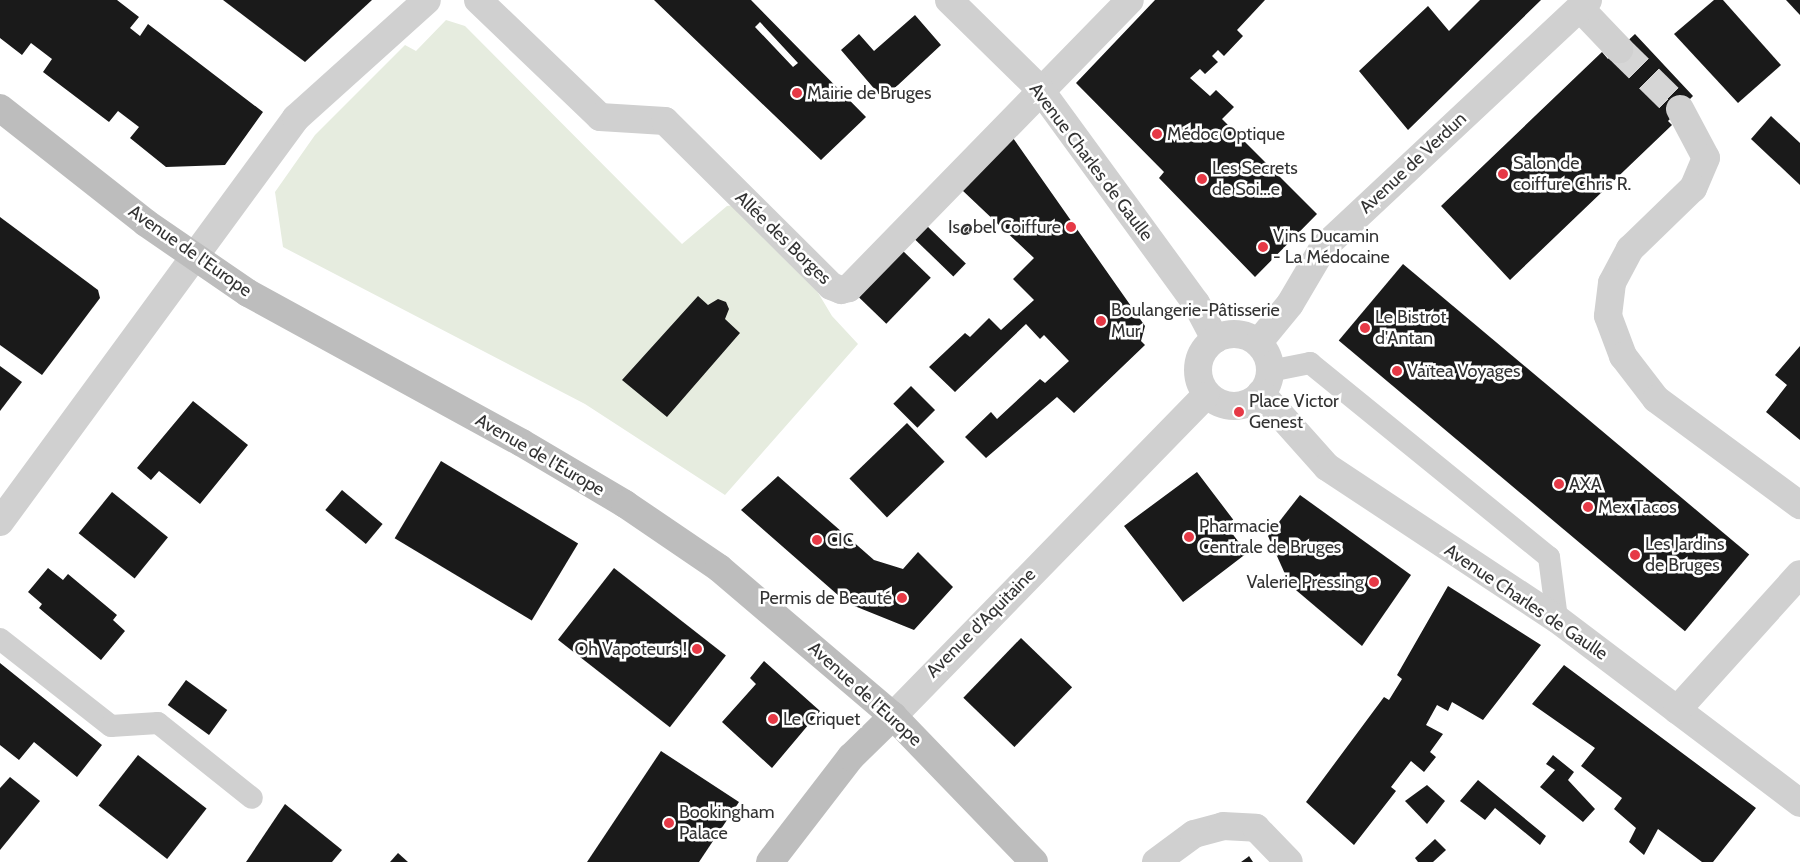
<!DOCTYPE html>
<html>
<head>
<meta charset="utf-8">
<style>
	body { margin:0 }
	#map { position:relative; width:1800px; height:862px; overflow:hidden; background:#fff; font-family:Cabin,sans-serif }
	div>[style] { position:absolute }
	[style*='--x'] { left:calc(var(--x)*1px); top:calc(var(--y)*1px); width:calc(var(--w)*1px); rotate:calc(var(--a)*1deg) }
	.green>* { inset:0; background:#e6ecdf }
	.building>* { inset:0; background:#1a1a1a; transform-origin:0 0 }
	.street-tunnel>* { height:28px; margin-top:-14px; transform-origin:0; background:repeating-linear-gradient(90deg,#d6d6d6 0 28px,transparent 0 42px) }
	.lane>* { height:22px; margin:-11px; padding:0 11px; transform-origin:11px; border-radius:11px; background:#d0d0d0 }
	.street>* { height:28px; margin:-14px; padding:0 14px; transform-origin:14px; border-radius:14px; background:#d0d0d0 }
	.street>.ring { margin:-14px; padding:0; box-sizing:content-box; background:none; border:28px solid #d0d0d0; border-radius:50% }
	.secondary>* { height:28px; margin:-14px; padding:0 14px; transform-origin:14px; border-radius:14px; background:#bdbdbd }
	.dots>* { width:14px; height:14px; translate:-50% -50%; box-sizing:border-box; border:2px solid #fff; border-radius:50% }
	span { translate:-50% -50%; white-space:nowrap; text-align:center; line-height:1.15; -webkit-text-stroke:5px #fff; paint-order:stroke }
	.poi-label { font-size:18px; color:#333 }
	.left { translate:0 -50%; text-align:left }
	.right { translate:-100% -50%; text-align:right }
	.street-label { font-size:18px; color:#333 }
</style>
</head>
<body>
<div id="map">
	<div class="green">
		<div style="clip-path:polygon(446px 20px,465px 26px,682px 244px,727px 206px,741px 204px,808px 276px,832px 316px,858px 344px,725px 495px,585px 404px,283px 247px,275px 192px,315px 135px,405px 45px,416px 51px)"></div>
	</div>
	<div class="building">
		<div style="clip-path:polygon(0 0,117px 0,139px 17px,130px 28px,140px 36px,148px 24px,263px 112px,225px 165px,166px 167px,130px 138px,139px 127px,118px 111px,109px 122px,43px 72px,52px 59px,31px 43px,22px 55px,0 38px)"></div>
		<div style="clip-path:polygon(223px 0,372px 0,305px 62px)"></div>
		<div style="clip-path:polygon(evenodd,654px 0,751px 0,866px 117px,821px 160px,654px 0,760px 22px,798px 63px,793px 67px,755px 27px,760px 22px)"></div>
		<div style="clip-path:polygon(1155px 0,1265px 0,1237px 30px,1243px 36px,1224px 56px,1218px 50px,1212px 56px,1218px 62px,1205px 74px,1200px 69px,1190px 78px,1210px 96px,1216px 90px,1234px 107px,1222px 119px,1317px 214px,1255px 277px,1159px 178px,1164px 172px,1076px 83px)"></div>
		<div style="clip-path:polygon(1480px 0,1541px 0,1408px 130px,1359px 71px,1428px 6px,1449px 31px)"></div>
		<div style="clip-path:polygon(1714px 0,1723px 0,1781px 65px,1738px 103px,1674px 34px)"></div>
		<div style="clip-path:polygon(1786px 0,1800px 0,1800px 15px)"></div>
		<div style="clip-path:polygon(915px 15px,941px 45px,883px 99px,841px 50px,859px 34px,874px 51px)"></div>
		<div style="clip-path:polygon(1635px 34px,1693px 96px,1668px 121px,1672px 125px,1510px 280px,1441px 206px,1602px 52px,1608px 59px)"></div>
		<div style="clip-path:polygon(1771px 116px,1800px 143px,1800px 185px,1751px 139px)"></div>
		<div style="clip-path:polygon(1013px 138px,1145px 326px,1141px 341px,1145px 345px,1074px 413px,1057px 397px,986px 458px,965px 437px,991px 412px,997px 419px,1040px 379px,1045px 383px,1069px 361px,1044px 335px,1040px 339px,1026px 324px,955px 392px,929px 367px,965px 333px,970px 337px,989px 318px,1001px 330px,1034px 300px,1013px 279px,1034px 258px,962px 190px)"></div>
		<div style="clip-path:polygon(0 217px,98px 290px,100px 298px,42px 375px,0 345px)"></div>
		<div style="left:927px;top:226px;width:54px;height:18px;rotate:44deg"></div>
		<div style="left:902px;top:250px;width:40px;height:64px;rotate:44deg"></div>
		<div style="left:1403px;top:264px;width:452px;height:100px;rotate:40deg"></div>
		<div style="clip-path:polygon(698px 296px,708px 305px,718px 299px,726px 302px,729px 309px,725px 319px,740px 333px,667px 417px,622px 380px)"></div>
		<div style="clip-path:polygon(1800px 346px,1800px 440px,1766px 412px,1787px 385px,1775px 375px)"></div>
		<div style="clip-path:polygon(0 366px,22px 382px,0 411px)"></div>
		<div style="left:911px;top:386px;width:34px;height:25px;rotate:45deg"></div>
		<div style="clip-path:polygon(193px 401px,248px 445px,200px 504px,159px 471px,151px 480px,137px 468px)"></div>
		<div style="left:907px;top:423px;width:54px;height:80px;rotate:46deg"></div>
		<div style="left:441px;top:461px;width:160px;height:90px;rotate:31deg"></div>
		<div style="clip-path:polygon(1197px 472px,1235px 522px,1228px 528px,1247px 553px,1183px 602px,1124px 526px)"></div>
		<div style="clip-path:polygon(778px 476px,874px 560px,903px 569px,918px 552px,953px 587px,914px 630px,847px 603px,741px 510px)"></div>
		<div style="left:342px;top:490px;width:53px;height:26px;rotate:40deg"></div>
		<div style="left:112px;top:492px;width:72px;height:53px;rotate:39deg"></div>
		<div style="clip-path:polygon(1300px 495px,1411px 575px,1362px 646px,1290px 585px,1268px 536px)"></div>
		<div style="clip-path:polygon(48px 568px,63px 580px,68px 574px,117px 615px,113px 620px,125px 631px,101px 660px,39px 608px,42px 604px,28px 592px)"></div>
		<div style="left:614px;top:568px;width:142px;height:91px;rotate:38deg"></div>
		<div style="clip-path:polygon(1448px 586px,1541px 645px,1483px 720px,1452px 702px,1448px 711px,1437px 705px,1426px 725px,1443px 734px,1430px 752px,1436px 757px,1424px 772px,1411px 761px,1391px 787px,1396px 791px,1354px 845px,1306px 802px,1384px 697px,1389px 700px,1402px 679px,1397px 675px)"></div>
		<div style="left:1021px;top:638px;width:71px;height:83px;rotate:44deg"></div>
		<div style="clip-path:polygon(764px 661px,820px 711px,772px 768px,722px 722px,756px 684px,750px 678px)"></div>
		<div style="clip-path:polygon(0 663px,102px 745px,77px 777px,34px 742px,19px 760px,0 745px)"></div>
		<div style="clip-path:polygon(1564px 665px,1756px 808px,1713px 862px,1702px 862px,1658px 829px,1644px 855px,1629px 842px,1636px 828px,1614px 809px,1622px 798px,1581px 766px,1595px 748px,1532px 704px)"></div>
		<div style="left:186px;top:680px;width:51px;height:31px;rotate:36deg"></div>
		<div style="clip-path:polygon(661px 751px,739px 802px,699px 862px,587px 862px)"></div>
		<div style="left:138px;top:755px;width:87px;height:64px;rotate:38deg"></div>
		<div style="clip-path:polygon(1553px 755px,1574px 772px,1568px 780px,1595px 809px,1583px 822px,1540px 787px,1555px 770px,1546px 764px)"></div>
		<div style="clip-path:polygon(10px 777px,40px 801px,0 850px,0 788px)"></div>
		<div style="clip-path:polygon(1478px 780px,1546px 836px,1540px 845px,1495px 808px,1485px 820px,1460px 801px)"></div>
		<div style="clip-path:polygon(1427px 785px,1445px 801px,1427px 824px,1405px 801px)"></div>
		<div style="clip-path:polygon(285px 804px,342px 850px,332px 862px,246px 862px)"></div>
		<div style="clip-path:polygon(1435px 839px,1446px 850px,1433px 862px,1418px 862px,1415px 858px)"></div>
		<div style="clip-path:polygon(398px 853px,408px 862px,390px 862px)"></div>
		<div style="clip-path:polygon(1249px 856px,1253px 862px,1241px 862px,1248px 857px)"></div>
	</div>
	<div class="street-tunnel">
		<div style="--x:1619;--y:49;--w:86;--a:44.5"></div>
	</div>
	<div class="lane">
		<div style="--x:1270;--y:371;--w:41;--a:-11.3"></div>
		<div style="--x:1310;--y:363;--w:308;--a:39.1"></div>
		<div style="--x:1549;--y:557;--w:63;--a:82.6"></div>
		<div style="--x:0;--y:639;--w:141;--a:38.1"></div>
		<div style="--x:111;--y:726;--w:47;--a:-3.7"></div>
		<div style="--x:158;--y:723;--w:120;--a:38.6"></div>
	</div>
	<div class="street">
		<div style="--x:478;--y:0;--w:169;--a:43.8"></div>
		<div style="--x:600;--y:117;--w:65;--a:3.5"></div>
		<div style="--x:665;--y:121;--w:234;--a:44.8"></div>
		<div style="--x:831;--y:286;--w:11;--a:22"></div>
		<div style="--x:841;--y:290;--w:8;--a:-14"></div>
		<div style="--x:849;--y:288;--w:402;--a:-45.7"></div>
		<div style="--x:949;--y:0;--w:126;--a:44.4"></div>
		<div style="--x:1039;--y:88;--w:266;--a:53.9"></div>
		<div style="--x:1196;--y:303;--w:41;--a:62.2"></div>
		<div style="--x:1580;--y:8;--w:57;--a:46.4"></div>
		<div style="--x:1680;--y:109;--w:55;--a:62"></div>
		<div style="--x:1706;--y:158;--w:33;--a:113"></div>
		<div style="--x:1693;--y:188;--w:88;--a:135.9"></div>
		<div style="--x:1630;--y:249;--w:38;--a:118"></div>
		<div style="--x:1612;--y:283;--w:33;--a:97"></div>
		<div style="--x:1608;--y:316;--w:43;--a:69.4"></div>
		<div style="--x:1623;--y:356;--w:54;--a:52.5"></div>
		<div style="--x:1656;--y:399;--w:179;--a:36.4"></div>
		<div class="ring" style="left:1198px;top:334px;width:44px;height:44px"></div>
		<div style="--x:1258;--y:343;--w:50;--a:-50.6"></div>
		<div style="--x:1290;--y:304;--w:65;--a:-59.5"></div>
		<div style="--x:1323;--y:248;--w:363;--a:-43.1"></div>
		<div style="--x:1261;--y:393;--w:99;--a:48.3"></div>
		<div style="--x:1327;--y:467;--w:276;--a:33.5"></div>
		<div style="--x:1557;--y:619;--w:305;--a:37.1"></div>
		<div style="--x:0;--y:522;--w:501;--a:-53.77"></div>
		<div style="--x:296;--y:118;--w:176;--a:-42"></div>
		<div style="--x:1677;--y:710;--w:183;--a:-47.9"></div>
		<div style="--x:893;--y:716;--w:447;--a:-45.7"></div>
		<div style="--x:1156;--y:862;--w:47;--a:-36.4"></div>
		<div style="--x:1194;--y:834;--w:30;--a:-15"></div>
		<div style="--x:1223;--y:826;--w:33;--a:3"></div>
		<div style="--x:1256;--y:828;--w:47;--a:45.9"></div>
	</div>
	<div class="secondary">
		<div style="--x:0;--y:108;--w:186;--a:38.2"></div>
		<div style="--x:146;--y:223;--w:124;--a:34.5"></div>
		<div style="--x:248;--y:293;--w:312;--a:28.7"></div>
		<div style="--x:522;--y:443;--w:120;--a:30.6"></div>
		<div style="--x:625;--y:504;--w:114;--a:34.2"></div>
		<div style="--x:719;--y:568;--w:228;--a:40.4"></div>
		<div style="--x:893;--y:716;--w:203;--a:46"></div>
		<div style="--x:770;--y:862;--w:133;--a:-52.4"></div>
		<div style="--x:851;--y:757;--w:59;--a:-44.3"></div>
	</div>
	<div class="dots">
		<div style="left:797px;top:93px;background:#e63946"></div>
		<div style="left:1157px;top:134px;background:#e63946"></div>
		<div style="left:1503px;top:174px;background:#e63946"></div>
		<div style="left:1202px;top:179px;background:#e63946"></div>
		<div style="left:1071px;top:227px;background:#e63946"></div>
		<div style="left:1263px;top:247px;background:#e63946"></div>
		<div style="left:1101px;top:321px;background:#e63946"></div>
		<div style="left:1365px;top:328px;background:#e63946"></div>
		<div style="left:1397px;top:371px;background:#e63946"></div>
		<div style="left:1239px;top:412px;background:#e63946"></div>
		<div style="left:1559px;top:484px;background:#e63946"></div>
		<div style="left:1588px;top:507px;background:#e63946"></div>
		<div style="left:1189px;top:537px;background:#e63946"></div>
		<div style="left:817px;top:540px;background:#e63946"></div>
		<div style="left:1635px;top:555px;background:#e63946"></div>
		<div style="left:1374px;top:582px;background:#e63946"></div>
		<div style="left:902px;top:598px;background:#e63946"></div>
		<div style="left:697px;top:649px;background:#e63946"></div>
		<div style="left:773px;top:719px;background:#e63946"></div>
		<div style="left:669px;top:823px;background:#e63946"></div>
	</div>
	<div class="poi-label">
		<span class="left" style="left:807px;top:93px">Mairie de Bruges</span>
		<span class="left" style="left:1167px;top:134px">Médoc Optique</span>
		<span class="left" style="left:1513px;top:174px">Salon de<br>coiffure Chris R.</span>
		<span class="left" style="left:1212px;top:179px">Les Secrets<br>de Soi...e</span>
		<span class="right" style="left:1061px;top:227px">Is@bel Coiffure</span>
		<span class="left" style="left:1273px;top:247px">Vins Ducamin<br>- La Médocaine</span>
		<span class="left" style="left:1111px;top:321px">Boulangerie-Pâtisserie<br>Mur</span>
		<span class="left" style="left:1375px;top:328px">Le Bistrot<br>d'Antan</span>
		<span class="left" style="left:1407px;top:371px">Vaïtea Voyages</span>
		<span class="left" style="left:1249px;top:412px">Place Victor<br>Genest</span>
		<span class="left" style="left:1569px;top:484px">AXA</span>
		<span class="left" style="left:1598px;top:507px">Mex Tacos</span>
		<span class="left" style="left:1199px;top:537px">Pharmacie<br>Centrale de Bruges</span>
		<span class="left" style="left:827px;top:540px">CIC</span>
		<span class="left" style="left:1645px;top:555px">Les Jardins<br>de Bruges</span>
		<span class="right" style="left:1364px;top:582px">Valerie Pressing</span>
		<span class="right" style="left:892px;top:598px">Permis de Beauté</span>
		<span class="right" style="left:687px;top:649px">Oh Vapoteurs !</span>
		<span class="left" style="left:783px;top:719px">Le Criquet</span>
		<span class="left" style="left:679px;top:823px">Bookingham<br>Palace</span>
	</div>
	<div class="street-label">
		<span style="left:1091px;top:162px;rotate:53deg">Avenue Charles de Gaulle</span>
		<span style="left:1413px;top:163px;rotate:-43deg">Avenue de Verdun</span>
		<span style="left:783px;top:238px;rotate:44deg">Allée des Borges</span>
		<span style="left:190px;top:251px;rotate:35deg">Avenue de l'Europe</span>
		<span style="left:540px;top:455px;rotate:30deg">Avenue de l'Europe</span>
		<span style="left:1526px;top:602px;rotate:34deg">Avenue Charles de Gaulle</span>
		<span style="left:981px;top:623px;rotate:-45deg">Avenue d'Aquitaine</span>
		<span style="left:865px;top:694px;rotate:42deg">Avenue de l'Europe</span>
	</div>
</div>
</body>
</html>
